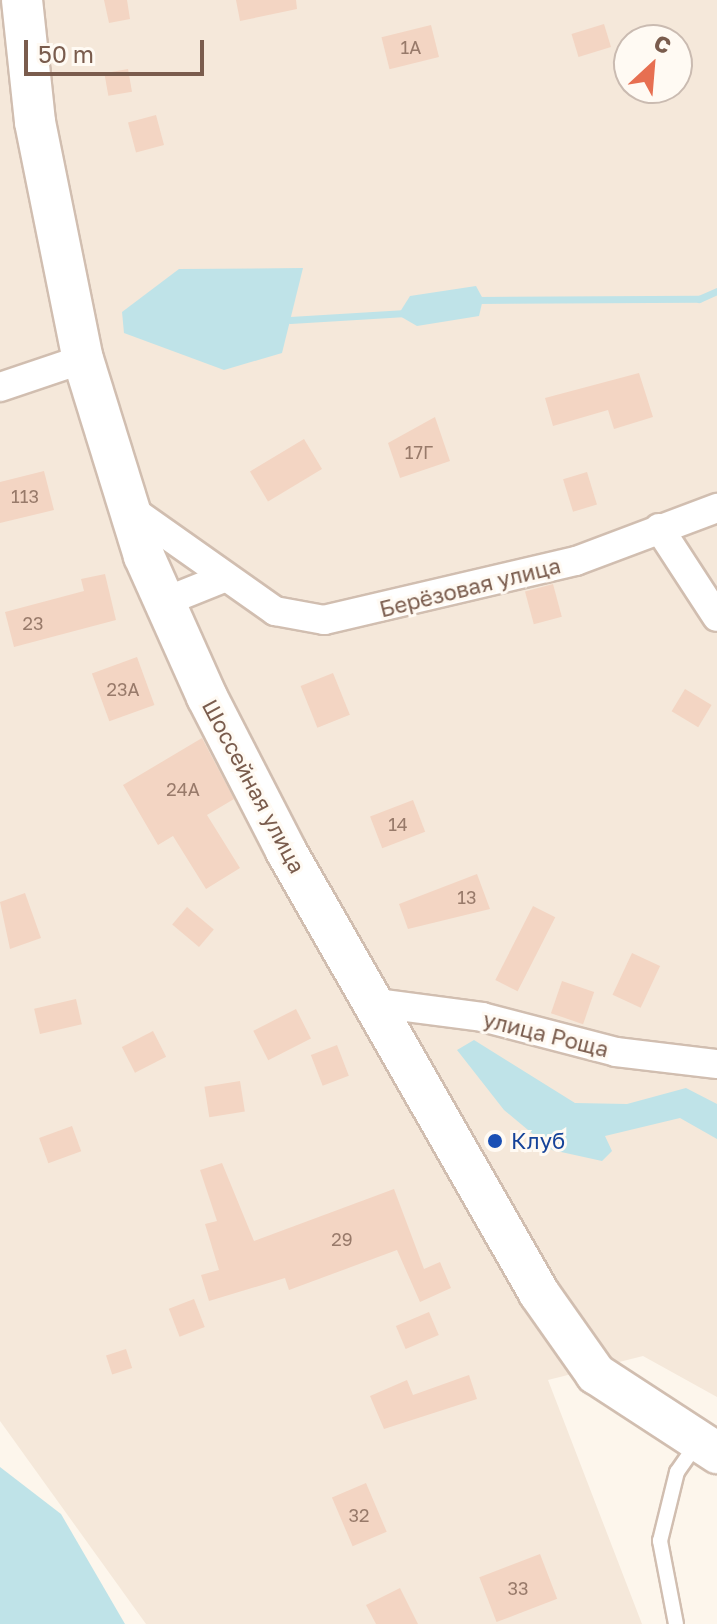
<!DOCTYPE html>
<html>
<head>
<meta charset="utf-8">
<style>
	body { margin:0 }
	#map { position:relative; width:717px; height:1624px; overflow:hidden; background:#fdf6ec; font-family:"Golos Text",sans-serif }
	div>[style] { position:absolute }
	[style*='--x'] { left:calc(var(--x)*1px); top:calc(var(--y)*1px); width:calc(var(--w)*1px); rotate:calc(var(--a)*1deg) }
	.residential>* { inset:0; background:#f5e8da }
	.water>* { inset:0; background:#bfe3e8 }
	.stream>* { height:7px; margin:-3.5px; padding:0 3.5px; transform-origin:3.5px; border-radius:3.5px; background:#bfe3e8 }
	.building>* { inset:0; background:#f3d5c3; transform-origin:0 0 }
	.roads { filter:drop-shadow(2px 0 #d1beb0) drop-shadow(-2px 0 #d1beb0) drop-shadow(0 2px #d1beb0) drop-shadow(0 -2px #d1beb0) }
	.lane>* { height:14px; margin:-7px; padding:0 7px; transform-origin:7px; border-radius:7px; background:#fff }
	.street>* { height:28px; margin:-14px; padding:0 14px; transform-origin:14px; border-radius:14px; background:#fff }
	.secondary>* { height:40px; margin:-20px; padding:0 20px; transform-origin:20px; border-radius:20px; background:#fff }
	.dots>* { width:22px; height:22px; translate:-50% -50%; box-sizing:border-box; border:4px solid #fffaf3; border-radius:50% }
	span { translate:-50% -50%; white-space:nowrap; text-align:center; line-height:1.15; -webkit-text-stroke:6px #fffaf3; paint-order:stroke }
	.number-label { font-size:18px; color:#987a6a }
	.number-label span { -webkit-text-stroke-width:0 }
	.street-label { font-size:22px; color:#7a5c4d }
	.transit-label { font-size:22px; color:#164399 }
	.left { translate:0 -50%; text-align:left }
	.north { position:absolute; left:613px; top:24px; width:80px; height:80px; box-sizing:border-box; background:#fffaf3; border:2px solid #cabbb1; border-radius:50%; rotate:26deg; font-size:22px; font-weight:700; line-height:32px; text-align:center; color:#7a5c4d }
	.north::after { content:''; display:block; margin:auto; width:28px; height:36px; background:#e76f51; clip-path:polygon(50% 0,100% 100%,50% 72%,0 100%) }
	.scale { position:absolute; left:24px; top:40px; width:180px; height:36px; box-sizing:border-box; border:4px solid #7a5c4d; border-top:0; padding-left:10px; font-size:24px; line-height:28px; white-space:nowrap; color:#7a5c4d; -webkit-text-stroke:6px #fffaf3; paint-order:stroke }
</style>
</head>
<body>
<div id="map">
	<div class="residential">
		<div style="clip-path:polygon(evenodd,0 0,717px 0,717px 1397px,643px 1356px,548px 1380px,642px 1624px,146px 1624px,0 1421px,0 0,629px 40px,677px 40px,677px 88px,629px 88px,629px 40px)"></div>
	</div>
	<div class="water">
		<div style="clip-path:polygon(303px 268px,282px 353px,224px 370px,124px 333px,122px 312px,179px 269px)"></div>
		<div style="clip-path:polygon(476px 286px,483px 299px,479px 316px,417px 326px,398px 315px,410px 296px)"></div>
		<div style="clip-path:polygon(474px 1040px,575px 1103px,627px 1104px,686px 1088px,717px 1104px,717px 1139px,680px 1118px,605px 1136px,612px 1151px,602px 1161px,552px 1150px,504px 1110px,457px 1050px)"></div>
		<div style="clip-path:polygon(0 1467px,61px 1514px,125px 1624px,0 1624px)"></div>
	</div>
	<div class="stream">
		<div style="--x:477;--y:300;--w:222;--a:-0.3"></div>
		<div style="--x:699;--y:299;--w:20;--a:-24"></div>
		<div style="--x:290;--y:320;--w:116;--a:-3.5"></div>
	</div>
	<div class="building">
		<div style="clip-path:polygon(104px 0,127px 0,130px 19px,109px 23px)"></div>
		<div style="clip-path:polygon(236px 0,296px 0,297px 9px,240px 21px)"></div>
		<div style="left:604px;top:24px;width:24px;height:34px;rotate:73deg"></div>
		<div style="left:431px;top:25px;width:33px;height:51px;rotate:76deg"></div>
		<div style="left:128px;top:69px;width:23px;height:24px;rotate:80deg"></div>
		<div style="left:156px;top:115px;width:31px;height:29px;rotate:75deg"></div>
		<div style="clip-path:polygon(639px 373px,653px 417px,614px 429px,608px 410px,553px 426px,545px 398px)"></div>
		<div style="clip-path:polygon(435px 417px,450px 461px,400px 478px,388px 443px)"></div>
		<div style="left:304px;top:439px;width:35px;height:63px;rotate:59deg"></div>
		<div style="clip-path:polygon(44px 471px,54px 510px,0 523px,0 482px)"></div>
		<div style="left:587px;top:472px;width:34px;height:25px;rotate:73deg"></div>
		<div style="clip-path:polygon(105px 574px,116px 620px,14px 647px,5px 612px,84px 591px,81px 579px)"></div>
		<div style="left:553px;top:584px;width:34px;height:29px;rotate:75deg"></div>
		<div style="left:137px;top:657px;width:51px;height:48px;rotate:70deg"></div>
		<div style="left:333px;top:673px;width:45px;height:35px;rotate:68deg"></div>
		<div style="left:685px;top:689px;width:31px;height:26px;rotate:31deg"></div>
		<div style="clip-path:polygon(202px 738px,234px 799px,207px 815px,240px 868px,206px 889px,173px 836px,158px 845px,123px 785px)"></div>
		<div style="left:413px;top:800px;width:34px;height:46px;rotate:69deg"></div>
		<div style="clip-path:polygon(477px 874px,490px 909px,408px 929px,399px 904px)"></div>
		<div style="clip-path:polygon(25px 893px,41px 938px,10px 949px,0 902px)"></div>
		<div style="left:533px;top:906px;width:25px;height:83px;rotate:27deg"></div>
		<div style="left:187px;top:907px;width:35px;height:23px;rotate:40deg"></div>
		<div style="left:632px;top:953px;width:31px;height:46px;rotate:25deg"></div>
		<div style="left:562px;top:981px;width:34px;height:34px;rotate:19deg"></div>
		<div style="left:76px;top:999px;width:26px;height:43px;rotate:77deg"></div>
		<div style="left:296px;top:1009px;width:33px;height:48px;rotate:63deg"></div>
		<div style="left:153px;top:1031px;width:29px;height:35px;rotate:63deg"></div>
		<div style="left:337px;top:1045px;width:33px;height:28px;rotate:69deg"></div>
		<div style="left:240px;top:1081px;width:31px;height:36px;rotate:81deg"></div>
		<div style="left:72px;top:1126px;width:27px;height:35px;rotate:70deg"></div>
		<div style="clip-path:polygon(222px 1163px,254px 1241px,394px 1189px,424px 1269px,440px 1262px,451px 1288px,420px 1302px,397px 1250px,289px 1290px,285px 1278px,209px 1301px,201px 1275px,219px 1270px,205px 1224px,217px 1221px,200px 1170px)"></div>
		<div style="left:194px;top:1299px;width:30px;height:27px;rotate:69deg"></div>
		<div style="left:429px;top:1312px;width:25px;height:36px;rotate:67deg"></div>
		<div style="left:126px;top:1349px;width:20px;height:21px;rotate:72deg"></div>
		<div style="clip-path:polygon(469px 1375px,477px 1399px,384px 1429px,370px 1396px,407px 1380px,413px 1395px)"></div>
		<div style="left:366px;top:1483px;width:53px;height:37px;rotate:67deg"></div>
		<div style="left:540px;top:1554px;width:48px;height:65px;rotate:69deg"></div>
		<div style="clip-path:polygon(400px 1588px,418px 1624px,376px 1624px,366px 1605px)"></div>
	</div>
	<div class="roads">
		<div class="lane">
			<div style="--x:676;--y:1624;--w:85;--a:-100.9"></div>
			<div style="--x:660;--y:1541;--w:71;--a:-76.2"></div>
			<div style="--x:677;--y:1472;--w:35;--a:-55"></div>
		</div>
		<div class="street">
			<div style="--x:0;--y:387;--w:88;--a:-18.6"></div>
			<div style="--x:129;--y:508;--w:179;--a:35.2"></div>
			<div style="--x:275;--y:611;--w:50;--a:10.4"></div>
			<div style="--x:324;--y:620;--w:259;--a:-13.2"></div>
			<div style="--x:576;--y:561;--w:151;--a:-20.6"></div>
			<div style="--x:659;--y:528;--w:106;--a:56.9"></div>
			<div style="--x:164;--y:602;--w:65;--a:-21.8"></div>
			<div style="--x:376;--y:1003;--w:107;--a:7.5"></div>
			<div style="--x:482;--y:1017;--w:138;--a:14.6"></div>
			<div style="--x:616;--y:1052;--w:102;--a:6.8"></div>
		</div>
		<div class="secondary">
			<div style="--x:22;--y:0;--w:123;--a:83.9"></div>
			<div style="--x:35;--y:122;--w:242;--a:78.6"></div>
			<div style="--x:83;--y:359;--w:206;--a:72.8"></div>
			<div style="--x:144;--y:556;--w:154;--a:65.9"></div>
			<div style="--x:207;--y:697;--w:173;--a:62.8"></div>
			<div style="--x:286;--y:851;--w:509;--a:60.21"></div>
			<div style="--x:539;--y:1293;--w:99;--a:54.9"></div>
			<div style="--x:596;--y:1374;--w:145;--a:33.1"></div>
		</div>
	</div>
	<div class="dots">
		<div style="left:495px;top:1141px;background:#1a4fb4"></div>
	</div>
	<div class="number-label">
		<span style="left:411px;top:47px">1А</span>
		<span style="left:419px;top:452px">17Г</span>
		<span style="left:25px;top:496px">113</span>
		<span style="left:33px;top:623px">23</span>
		<span style="left:123px;top:689px">23А</span>
		<span style="left:183px;top:789px">24А</span>
		<span style="left:398px;top:824px">14</span>
		<span style="left:467px;top:897px">13</span>
		<span style="left:342px;top:1239px">29</span>
		<span style="left:359px;top:1515px">32</span>
		<span style="left:518px;top:1588px">33</span>
	</div>
	<div class="street-label">
		<span style="left:470px;top:587px;rotate:-14deg">Берёзовая улица</span>
		<span style="left:254px;top:786px;rotate:62deg">Шоссейная улица</span>
		<span style="left:546px;top:1034px;rotate:14deg">улица Роща</span>
	</div>
	<div class="transit-label">
		<span class="left" style="left:511px;top:1141px">Клуб</span>
	</div>
	<div class="north">С</div>
	<div class="scale">50 m</div>
</div>
</body>
</html>
